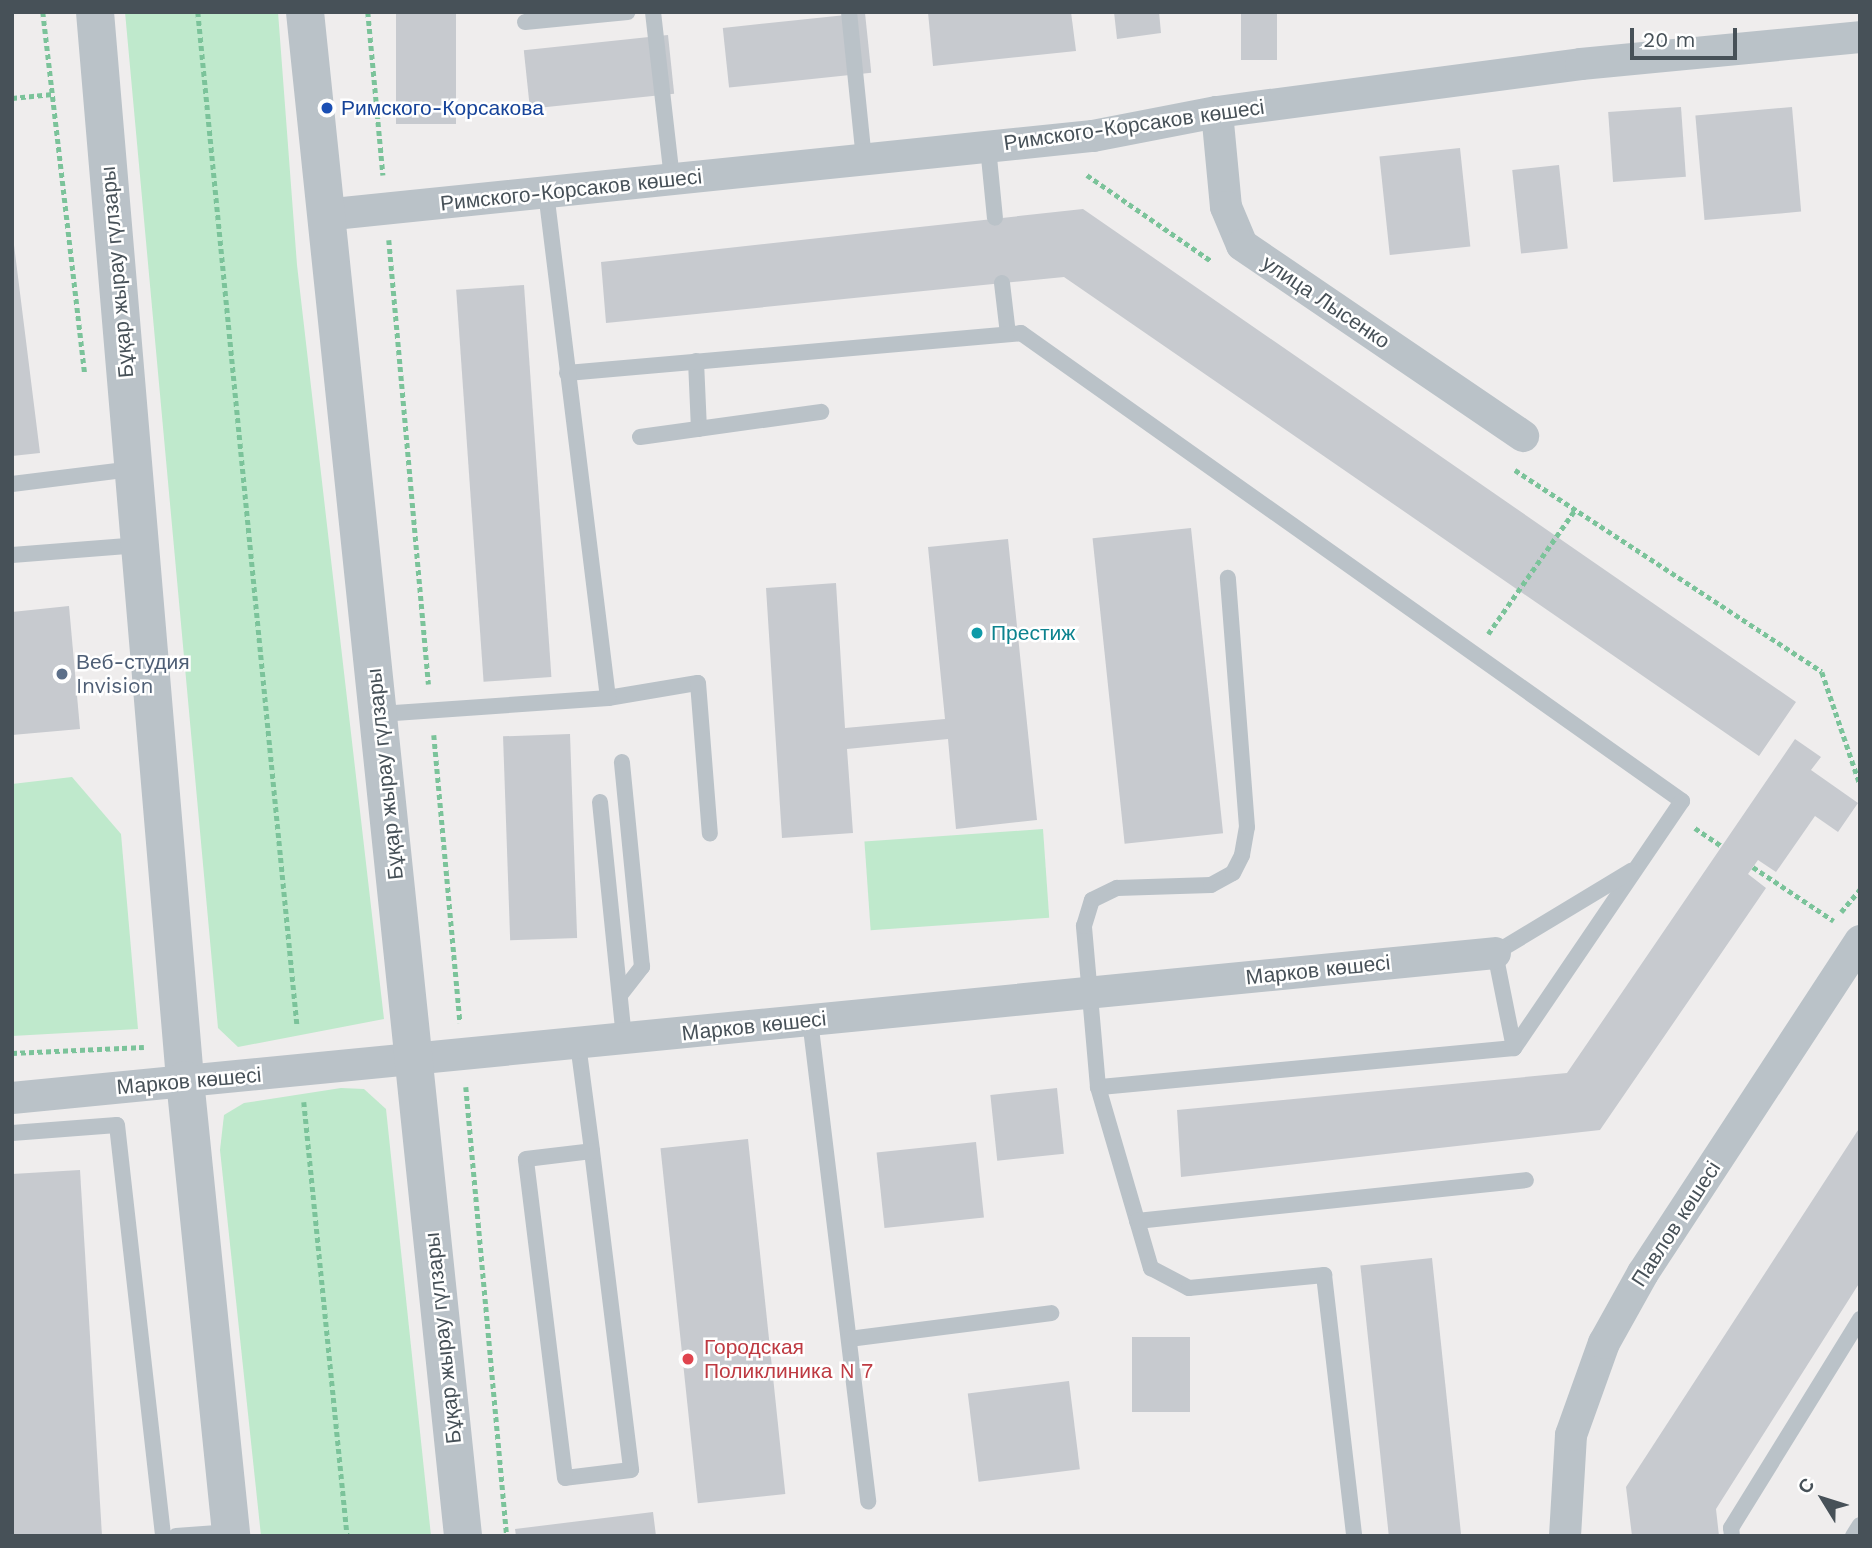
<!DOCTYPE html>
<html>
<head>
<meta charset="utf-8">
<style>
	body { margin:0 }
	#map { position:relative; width:1872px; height:1548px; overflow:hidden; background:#efeded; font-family:"Work Sans",sans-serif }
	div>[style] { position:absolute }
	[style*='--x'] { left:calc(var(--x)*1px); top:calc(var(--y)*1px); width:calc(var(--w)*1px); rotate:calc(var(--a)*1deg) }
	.green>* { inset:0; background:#bfe9cc; transform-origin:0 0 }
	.building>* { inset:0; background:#c7cacf; transform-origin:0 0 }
	.path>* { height:4.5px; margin-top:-2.25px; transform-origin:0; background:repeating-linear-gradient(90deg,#7bc39a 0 5px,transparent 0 8.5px) }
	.service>* { height:16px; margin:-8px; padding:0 8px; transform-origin:8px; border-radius:8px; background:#bac2c8 }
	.minor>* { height:32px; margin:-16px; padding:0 16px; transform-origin:16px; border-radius:16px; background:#bac2c8 }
	.tertiary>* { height:38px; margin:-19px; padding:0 19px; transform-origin:19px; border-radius:19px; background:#bac2c8 }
	.dots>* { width:19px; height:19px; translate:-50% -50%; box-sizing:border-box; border:4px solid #fff; border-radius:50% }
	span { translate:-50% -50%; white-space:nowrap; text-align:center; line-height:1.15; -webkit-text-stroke:5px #fff; paint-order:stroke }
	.transit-label { font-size:21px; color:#164399 }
	.left { translate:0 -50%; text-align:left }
	.street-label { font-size:21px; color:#475158 }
	.culture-label { font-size:21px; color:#0d838f }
	.service-label { font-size:21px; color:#4e5e75 }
	.health-label { font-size:21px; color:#be3a42 }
	.frame { position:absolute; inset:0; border:14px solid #475158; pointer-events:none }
	.north { position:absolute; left:1788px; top:1464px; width:70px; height:70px; -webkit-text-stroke:5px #fff; paint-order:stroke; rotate:308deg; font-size:19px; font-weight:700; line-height:28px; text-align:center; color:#475158 }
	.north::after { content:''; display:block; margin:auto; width:24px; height:32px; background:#475158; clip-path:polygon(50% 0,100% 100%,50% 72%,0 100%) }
	.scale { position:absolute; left:1630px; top:28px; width:107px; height:32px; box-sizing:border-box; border:4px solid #475158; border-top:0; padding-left:9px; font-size:21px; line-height:24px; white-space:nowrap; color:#475158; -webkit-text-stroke:5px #fff; paint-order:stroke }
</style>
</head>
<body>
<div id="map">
	<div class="green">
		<div style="clip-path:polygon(125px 12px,278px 12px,297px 265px,384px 1019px,238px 1047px,218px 1028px)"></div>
		<div style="clip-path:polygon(72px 777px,121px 834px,138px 1029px,12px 1036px,12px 784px)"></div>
		<div style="left:1043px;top:829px;width:89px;height:179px;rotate:86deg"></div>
		<div style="clip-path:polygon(341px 1088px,364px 1089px,386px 1109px,431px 1536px,261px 1536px,220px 1150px,224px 1115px,244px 1103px)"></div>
	</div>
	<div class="building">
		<div style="left:396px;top:12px;width:60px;height:112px"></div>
		<div style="clip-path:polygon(928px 12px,1071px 12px,1076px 51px,933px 66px)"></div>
		<div style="clip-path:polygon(1114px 12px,1159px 12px,1161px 33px,1117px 39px)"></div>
		<div style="left:1241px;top:12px;width:36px;height:48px"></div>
		<div style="left:865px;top:13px;width:60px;height:143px;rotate:84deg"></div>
		<div style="left:668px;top:35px;width:59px;height:145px;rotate:84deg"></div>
		<div style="left:1681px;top:107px;width:70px;height:73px;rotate:86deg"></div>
		<div style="left:1792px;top:107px;width:105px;height:97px;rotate:85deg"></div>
		<div style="left:1460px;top:148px;width:99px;height:81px;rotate:84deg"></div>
		<div style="left:1559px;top:165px;width:84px;height:47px;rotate:84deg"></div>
		<div style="clip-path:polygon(1083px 209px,1796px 702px,1759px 756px,1064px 277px,606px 323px,601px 262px)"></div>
		<div style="clip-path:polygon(12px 229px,40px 453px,12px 456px)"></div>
		<div style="left:524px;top:285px;width:393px;height:68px;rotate:86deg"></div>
		<div style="left:1191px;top:528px;width:307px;height:99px;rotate:84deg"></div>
		<div style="clip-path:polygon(1008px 539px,1037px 820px,956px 829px,948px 739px,847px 749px,853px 833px,782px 838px,766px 588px,836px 583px,845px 728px,945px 719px,928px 547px)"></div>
		<div style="clip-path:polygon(69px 606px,80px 729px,12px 735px,12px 612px)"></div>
		<div style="left:570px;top:734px;width:204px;height:67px;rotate:88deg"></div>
		<div style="clip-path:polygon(1795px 739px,1821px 757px,1811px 770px,1858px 803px,1838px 832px,1815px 816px,1776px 872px,1758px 860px,1748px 874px,1766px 888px,1600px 1130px,1181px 1177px,1177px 1110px,1567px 1073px)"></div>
		<div style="left:1057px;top:1088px;width:66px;height:67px;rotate:84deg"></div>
		<div style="clip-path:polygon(1860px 1127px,1860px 1282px,1716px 1509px,1719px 1536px,1632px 1536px,1626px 1487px)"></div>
		<div style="left:748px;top:1139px;width:357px;height:88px;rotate:84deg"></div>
		<div style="left:976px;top:1142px;width:76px;height:100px;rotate:84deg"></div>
		<div style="clip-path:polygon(80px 1170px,102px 1536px,12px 1536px,12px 1174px)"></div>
		<div style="left:1432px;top:1258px;width:280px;height:72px;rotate:84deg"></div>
		<div style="left:1190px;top:1337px;width:75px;height:58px;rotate:90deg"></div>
		<div style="left:1069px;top:1381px;width:89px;height:102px;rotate:83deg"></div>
		<div style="clip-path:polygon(653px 1512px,656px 1536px,516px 1536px,515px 1529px)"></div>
	</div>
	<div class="path">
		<div style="--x:43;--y:12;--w:363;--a:83.4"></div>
		<div style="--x:198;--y:12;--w:1017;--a:84.41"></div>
		<div style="--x:368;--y:12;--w:164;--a:84.7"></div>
		<div style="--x:12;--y:98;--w:41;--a:-5.6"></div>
		<div style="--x:1087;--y:175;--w:151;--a:34.7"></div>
		<div style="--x:389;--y:240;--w:446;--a:84.9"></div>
		<div style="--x:1515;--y:470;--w:367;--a:33.3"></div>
		<div style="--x:1822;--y:672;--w:118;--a:71.3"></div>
		<div style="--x:1488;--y:634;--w:150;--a:-55"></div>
		<div style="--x:434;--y:735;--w:289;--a:84.8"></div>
		<div style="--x:1695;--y:828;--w:32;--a:34"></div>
		<div style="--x:1753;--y:867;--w:97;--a:33.7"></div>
		<div style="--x:1841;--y:912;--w:30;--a:-50"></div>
		<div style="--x:12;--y:1053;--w:132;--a:-2.6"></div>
		<div style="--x:466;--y:1087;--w:451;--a:84.8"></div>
		<div style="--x:304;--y:1102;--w:436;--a:84.3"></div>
	</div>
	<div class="service">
		<div style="--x:653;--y:12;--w:168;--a:83.5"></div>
		<div style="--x:849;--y:12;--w:149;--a:84.2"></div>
		<div style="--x:525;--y:22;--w:103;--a:-5.5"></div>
		<div style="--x:988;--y:147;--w:71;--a:84.4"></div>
		<div style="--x:1002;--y:283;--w:51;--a:83.3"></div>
		<div style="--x:696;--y:361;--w:68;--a:87.5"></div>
		<div style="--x:567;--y:373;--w:456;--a:-5"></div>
		<div style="--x:1021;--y:333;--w:810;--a:35.3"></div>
		<div style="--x:1682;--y:801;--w:299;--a:124.2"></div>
		<div style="--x:1514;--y:1048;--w:418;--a:174.6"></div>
		<div style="--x:1098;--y:1087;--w:162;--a:-95"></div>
		<div style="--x:1084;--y:926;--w:27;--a:-73"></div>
		<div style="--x:1092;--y:900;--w:28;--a:-26"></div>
		<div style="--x:1117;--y:888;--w:94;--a:-1.8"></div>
		<div style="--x:1211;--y:885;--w:25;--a:-29"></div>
		<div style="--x:1233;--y:873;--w:20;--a:-63"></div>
		<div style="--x:1242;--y:855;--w:28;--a:-80"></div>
		<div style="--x:1247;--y:827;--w:250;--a:-94.4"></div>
		<div style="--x:640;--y:437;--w:183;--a:-7.9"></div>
		<div style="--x:12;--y:484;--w:122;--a:-7.1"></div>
		<div style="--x:12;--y:555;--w:128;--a:-4.5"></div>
		<div style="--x:608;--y:698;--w:91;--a:-9.5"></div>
		<div style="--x:698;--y:683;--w:151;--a:85.5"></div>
		<div style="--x:380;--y:714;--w:229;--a:-4"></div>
		<div style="--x:608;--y:698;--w:510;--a:-96.99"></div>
		<div style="--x:600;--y:802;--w:238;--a:84.2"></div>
		<div style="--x:620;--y:995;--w:36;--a:-52"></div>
		<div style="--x:642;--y:967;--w:206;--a:-95.6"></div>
		<div style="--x:810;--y:1020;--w:485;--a:83.1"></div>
		<div style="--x:578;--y:1044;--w:108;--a:82.5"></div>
		<div style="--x:592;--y:1151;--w:321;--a:83"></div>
		<div style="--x:631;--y:1470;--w:66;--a:173.1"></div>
		<div style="--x:565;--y:1478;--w:321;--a:-97"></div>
		<div style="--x:526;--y:1159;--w:66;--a:-6.9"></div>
		<div style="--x:1514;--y:1048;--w:97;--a:-101.3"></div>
		<div style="--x:1495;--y:953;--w:159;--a:-31.1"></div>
		<div style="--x:1098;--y:1087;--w:189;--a:73.7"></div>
		<div style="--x:1151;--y:1268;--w:43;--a:27.8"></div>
		<div style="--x:1189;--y:1288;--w:136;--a:-5.5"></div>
		<div style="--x:1324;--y:1275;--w:263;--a:83.4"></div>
		<div style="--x:12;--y:1133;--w:105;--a:-4.4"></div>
		<div style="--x:117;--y:1125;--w:414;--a:83.6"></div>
		<div style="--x:1137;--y:1221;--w:391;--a:-6"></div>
		<div style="--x:849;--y:1339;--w:204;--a:-7.3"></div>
		<div style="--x:176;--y:1536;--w:55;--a:-4.2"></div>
		<div style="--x:1732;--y:1536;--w:8;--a:-97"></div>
		<div style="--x:1731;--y:1528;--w:246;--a:-58.3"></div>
		<div style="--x:1853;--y:1536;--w:13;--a:-58"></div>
	</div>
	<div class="minor">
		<div style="--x:1217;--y:112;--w:95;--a:84.6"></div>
		<div style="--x:1226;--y:207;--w:41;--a:67.2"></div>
		<div style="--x:1242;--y:245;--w:340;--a:34.2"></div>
		<div style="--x:324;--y:215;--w:773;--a:-5.87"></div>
		<div style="--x:1093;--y:136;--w:126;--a:-11"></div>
		<div style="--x:1217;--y:112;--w:367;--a:-7.5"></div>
		<div style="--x:1581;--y:64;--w:280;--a:-5.5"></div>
		<div style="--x:12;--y:1098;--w:1490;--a:-5.58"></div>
		<div style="--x:1565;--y:1536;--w:101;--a:-86.6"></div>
		<div style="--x:1571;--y:1435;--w:98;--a:-70.3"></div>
		<div style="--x:1604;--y:1343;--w:80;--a:-60.9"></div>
		<div style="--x:1643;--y:1273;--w:397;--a:-56.8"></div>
	</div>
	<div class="tertiary">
		<div style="--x:95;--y:12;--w:1072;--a:85.18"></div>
		<div style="--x:185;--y:1080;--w:458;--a:84.2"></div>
		<div style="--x:305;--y:12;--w:1532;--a:84.08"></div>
	</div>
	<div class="dots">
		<div style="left:327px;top:108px;background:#1a4fb4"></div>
		<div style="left:977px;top:633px;background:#0f9aa8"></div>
		<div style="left:62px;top:674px;background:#5c6f8a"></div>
		<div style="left:688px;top:1359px;background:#e0444e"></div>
	</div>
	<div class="transit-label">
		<span class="left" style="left:341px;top:108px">Римского-Корсакова</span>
	</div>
	<div class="street-label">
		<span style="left:1134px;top:125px;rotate:-8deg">Римского-Корсаков көшесі</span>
		<span style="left:571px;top:190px;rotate:-6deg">Римского-Корсаков көшесі</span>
		<span style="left:117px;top:272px;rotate:-95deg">Бұқар жырау гүлзары</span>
		<span style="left:1326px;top:302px;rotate:34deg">улица Лысенко</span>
		<span style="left:385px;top:774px;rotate:-96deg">Бұқар жырау гүлзары</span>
		<span style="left:1318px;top:970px;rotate:-6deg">Марков көшесі</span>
		<span style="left:754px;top:1026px;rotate:-6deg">Марков көшесі</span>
		<span style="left:189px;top:1081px;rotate:-5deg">Марков көшесі</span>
		<span style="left:1676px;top:1224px;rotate:-57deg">Павлов көшесі</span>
		<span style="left:443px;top:1338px;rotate:-96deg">Бұқар жырау гүлзары</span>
	</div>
	<div class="culture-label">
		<span class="left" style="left:991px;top:633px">Престиж</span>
	</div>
	<div class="service-label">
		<span class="left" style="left:76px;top:674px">Веб-студия<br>Invision</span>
	</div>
	<div class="health-label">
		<span class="left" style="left:704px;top:1359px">Городская<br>Поликлиника N 7</span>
	</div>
	<div class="frame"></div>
	<div class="north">С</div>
	<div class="scale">20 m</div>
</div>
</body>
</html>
